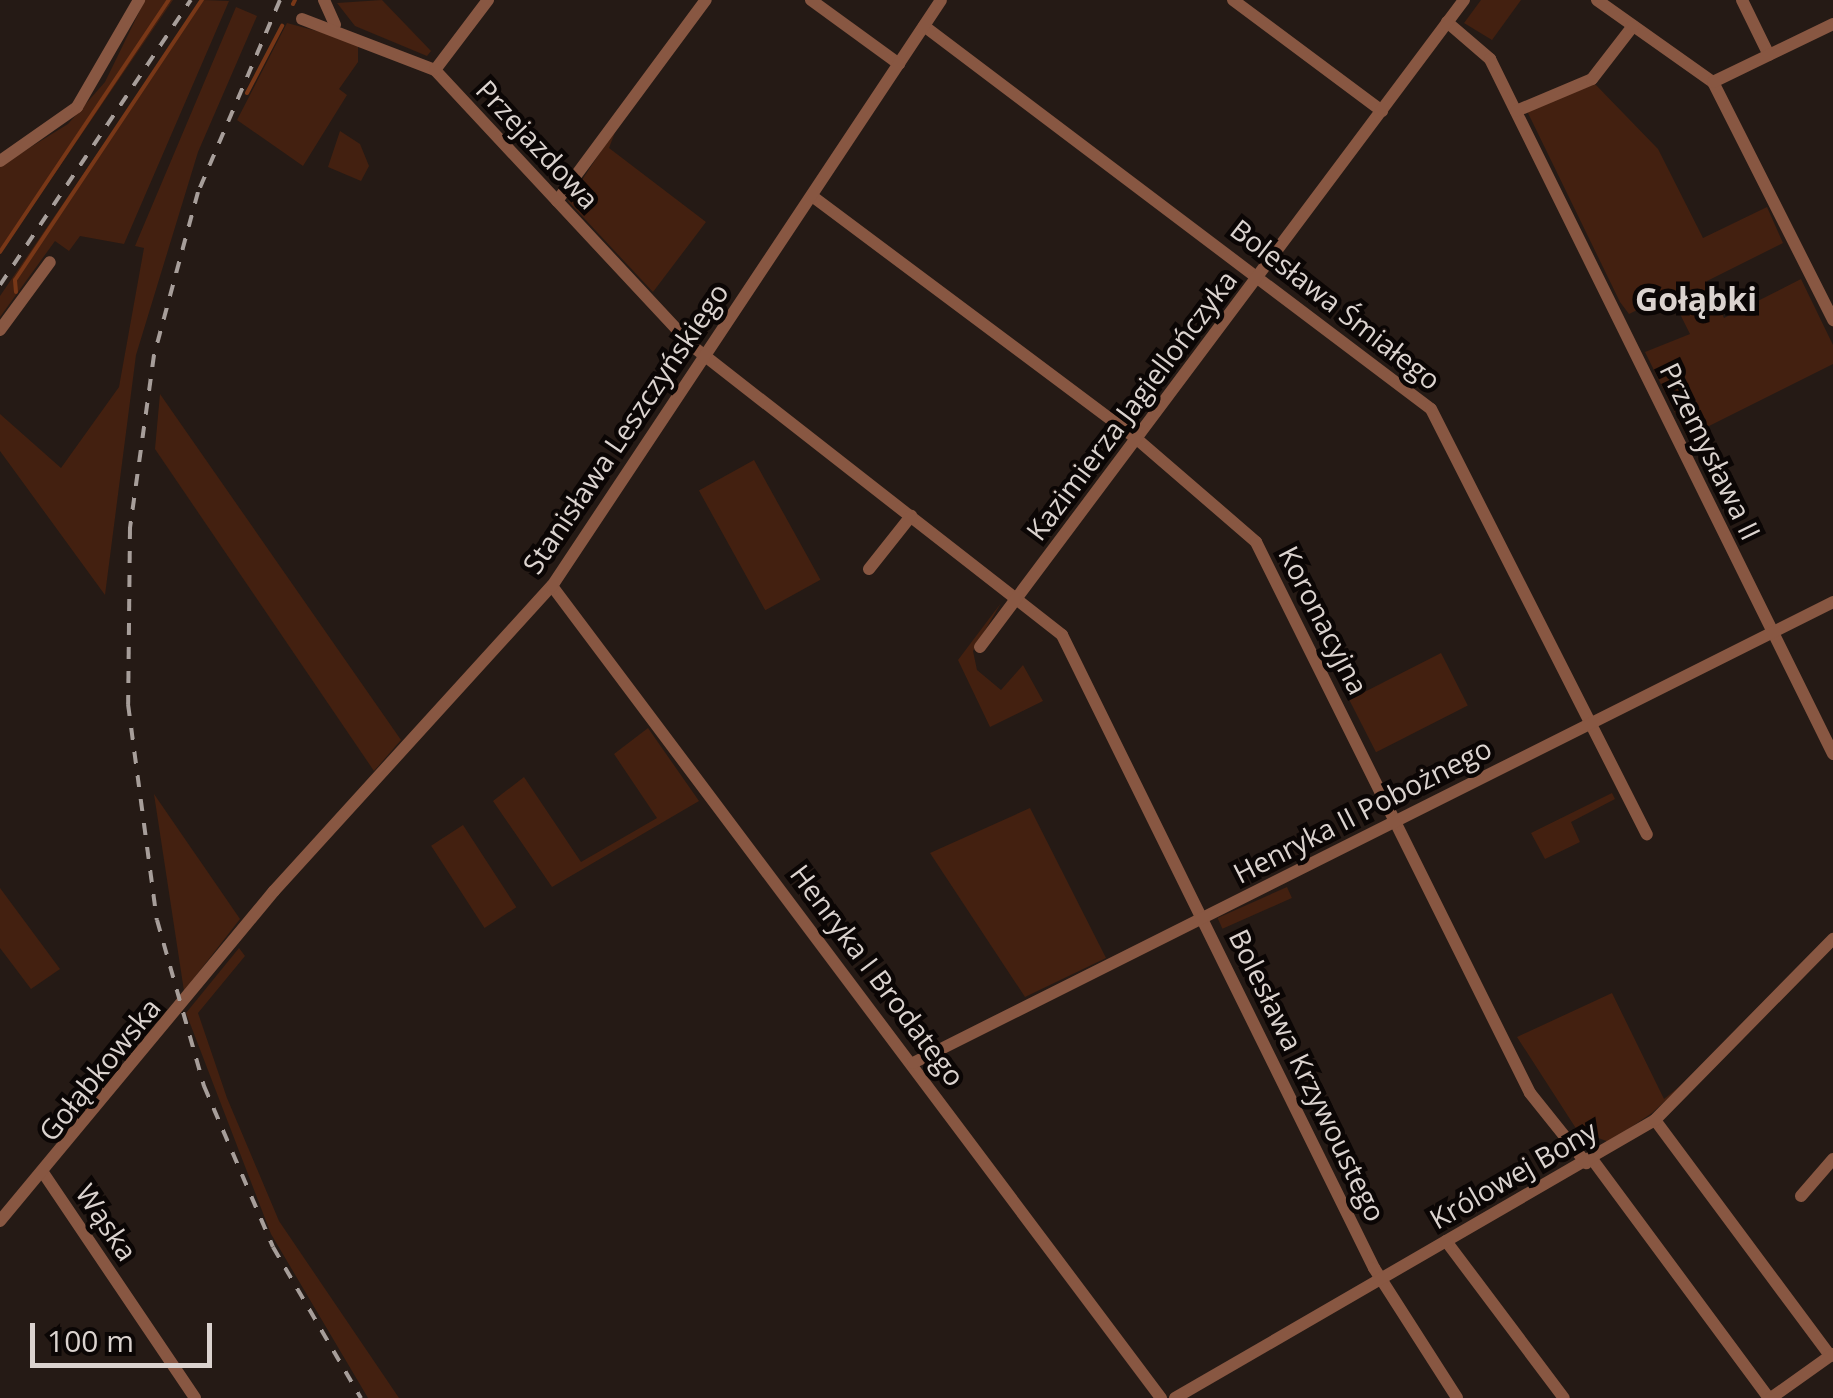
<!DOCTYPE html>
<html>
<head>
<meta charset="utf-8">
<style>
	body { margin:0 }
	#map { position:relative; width:1833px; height:1398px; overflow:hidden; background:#251a15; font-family:"Open Sans",sans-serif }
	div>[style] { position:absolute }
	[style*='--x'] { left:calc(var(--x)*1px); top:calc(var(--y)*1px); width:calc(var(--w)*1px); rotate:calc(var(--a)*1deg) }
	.green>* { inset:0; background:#432010; transform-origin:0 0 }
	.stream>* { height:4px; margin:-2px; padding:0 2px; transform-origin:2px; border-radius:2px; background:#783717 }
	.street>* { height:12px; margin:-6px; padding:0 6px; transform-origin:6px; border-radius:6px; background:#885742 }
	.rail>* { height:4px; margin-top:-2px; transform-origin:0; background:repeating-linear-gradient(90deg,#a79e9a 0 12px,transparent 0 24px) }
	span { translate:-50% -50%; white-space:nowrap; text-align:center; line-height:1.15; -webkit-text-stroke:9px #0b0605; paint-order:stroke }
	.street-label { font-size:28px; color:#dbd3cf }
	.quarter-label { font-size:32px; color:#dbd3cf; font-weight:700 }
	.scale { position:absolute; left:30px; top:1323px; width:182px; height:45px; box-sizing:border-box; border:5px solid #dbd3cf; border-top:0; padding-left:12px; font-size:30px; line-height:35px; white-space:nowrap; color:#dbd3cf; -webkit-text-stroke:8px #0b0605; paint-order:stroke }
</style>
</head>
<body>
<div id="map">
	<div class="green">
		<div style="clip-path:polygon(145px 0,173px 0,0 254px,0 166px,68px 124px,105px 82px)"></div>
		<div style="clip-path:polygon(202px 0,229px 1px,124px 244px,80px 236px,69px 251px,55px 241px,0 317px,0 296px)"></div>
		<div style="clip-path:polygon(382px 0,431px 51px,427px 56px,355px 26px,337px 3px)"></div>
		<div style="clip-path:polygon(1481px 0,1521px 0,1492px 40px,1464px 23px)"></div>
		<div style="clip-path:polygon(236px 7px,257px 16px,198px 152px,136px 355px,105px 595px,0 451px,0 414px,61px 468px,119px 387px,144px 248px,135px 246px)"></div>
		<div style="clip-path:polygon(287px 23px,358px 42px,358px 62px,339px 89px,347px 95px,303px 166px,237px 120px)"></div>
		<div style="clip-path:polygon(1595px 84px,1658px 149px,1703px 238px,1767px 207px,1783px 243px,1707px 281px,1724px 318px,1801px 279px,1833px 345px,1833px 364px,1687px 437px,1645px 352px,1690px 334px,1670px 294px,1629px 314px,1620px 302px,1527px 111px)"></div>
		<div style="clip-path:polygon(617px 127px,609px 148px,706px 222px,653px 292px,568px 201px)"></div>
		<div style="clip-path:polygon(340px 131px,360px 144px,369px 166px,361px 181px,328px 167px)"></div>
		<div style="clip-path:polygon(160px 394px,401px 740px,374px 771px,155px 449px)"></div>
		<div style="left:754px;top:460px;width:137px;height:63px;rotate:61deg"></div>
		<div style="clip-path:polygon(1001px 603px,973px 651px,977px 670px,1001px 690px,1023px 665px,1043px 701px,990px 727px,958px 660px)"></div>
		<div style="left:1441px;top:653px;width:59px;height:103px;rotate:63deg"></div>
		<div style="clip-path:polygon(648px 728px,699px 801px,552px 887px,493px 801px,524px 777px,581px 862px,657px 818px,614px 754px)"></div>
		<div style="clip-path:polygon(1612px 793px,1615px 799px,1571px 822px,1580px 842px,1545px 859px,1531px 833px)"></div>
		<div style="clip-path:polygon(154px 794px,240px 919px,184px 991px)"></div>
		<div style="clip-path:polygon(1030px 808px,1106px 958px,1025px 997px,930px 853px)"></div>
		<div style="left:463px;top:825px;width:98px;height:38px;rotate:57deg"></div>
		<div style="left:1287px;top:887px;width:12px;height:76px;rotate:66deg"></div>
		<div style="clip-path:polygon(0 888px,60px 969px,31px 989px,0 948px)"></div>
		<div style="clip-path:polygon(239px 948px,245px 956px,198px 1013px,227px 1098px,279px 1221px,399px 1398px,368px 1398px,271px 1234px,186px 1013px)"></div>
		<div style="clip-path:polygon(1612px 993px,1664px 1099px,1696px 1073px,1652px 1113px,1609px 1142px,1577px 1130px,1517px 1037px)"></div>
	</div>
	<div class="stream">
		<div style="--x:293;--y:4;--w:4;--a:-63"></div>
		<div style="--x:247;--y:93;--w:76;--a:-62.4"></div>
		<div style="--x:0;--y:252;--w:303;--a:-56.2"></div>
		<div style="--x:16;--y:292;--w:12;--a:-95"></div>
		<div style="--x:15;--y:280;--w:337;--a:-56.3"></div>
	</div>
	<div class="street">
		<div style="--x:324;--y:0;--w:27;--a:66"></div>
		<div style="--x:811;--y:0;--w:109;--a:36"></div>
		<div style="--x:1233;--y:0;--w:186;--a:36.7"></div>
		<div style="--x:1597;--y:0;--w:142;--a:35.3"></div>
		<div style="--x:1713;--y:82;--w:267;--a:63.2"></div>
		<div style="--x:1742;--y:0;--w:61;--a:63.9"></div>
		<div style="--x:302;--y:19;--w:142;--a:21"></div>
		<div style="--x:435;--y:70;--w:376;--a:47"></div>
		<div style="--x:691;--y:345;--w:471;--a:38"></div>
		<div style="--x:1062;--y:635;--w:706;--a:63.76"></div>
		<div style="--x:1374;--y:1268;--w:154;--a:57.4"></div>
		<div style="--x:1447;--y:22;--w:57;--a:40.7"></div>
		<div style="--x:1490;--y:59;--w:775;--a:63.73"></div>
		<div style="--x:924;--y:26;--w:635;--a:37.07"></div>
		<div style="--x:1431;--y:409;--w:477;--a:63.1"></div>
		<div style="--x:435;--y:70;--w:88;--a:-52.9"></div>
		<div style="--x:1713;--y:82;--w:133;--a:-25.8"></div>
		<div style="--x:1516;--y:111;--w:82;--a:-22.8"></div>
		<div style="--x:1592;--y:79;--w:67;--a:-52.3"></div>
		<div style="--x:0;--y:161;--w:94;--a:-35"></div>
		<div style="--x:77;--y:107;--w:124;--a:-59.9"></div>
		<div style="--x:812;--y:196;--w:407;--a:36.8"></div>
		<div style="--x:1138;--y:440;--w:156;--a:40.8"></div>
		<div style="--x:1256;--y:542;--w:615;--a:63.56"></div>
		<div style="--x:1530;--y:1093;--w:90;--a:51.3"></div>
		<div style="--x:557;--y:201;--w:250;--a:-53.5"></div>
		<div style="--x:0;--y:330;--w:84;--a:-53.7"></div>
		<div style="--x:869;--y:569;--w:68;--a:-51.6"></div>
		<div style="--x:552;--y:586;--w:1015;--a:53.13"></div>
		<div style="--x:980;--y:647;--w:808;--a:-53.2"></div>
		<div style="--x:913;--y:1063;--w:1029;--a:-26.61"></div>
		<div style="--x:1655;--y:1120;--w:294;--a:53.4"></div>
		<div style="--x:1592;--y:1159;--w:297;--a:53.5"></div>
		<div style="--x:44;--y:1174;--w:270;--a:56"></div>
		<div style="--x:1801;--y:1196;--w:49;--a:-49.1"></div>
		<div style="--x:0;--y:1221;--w:429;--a:-50.3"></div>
		<div style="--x:274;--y:891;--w:413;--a:-47.7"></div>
		<div style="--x:552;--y:586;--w:703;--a:-56.42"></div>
		<div style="--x:1446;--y:1241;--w:196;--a:53.1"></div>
		<div style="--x:1175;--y:1398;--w:555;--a:-30.08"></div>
		<div style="--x:1655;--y:1120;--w:254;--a:-45.5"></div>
		<div style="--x:1771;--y:1398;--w:76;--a:-35.4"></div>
	</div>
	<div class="rail">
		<div style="--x:280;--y:0;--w:209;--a:113.1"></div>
		<div style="--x:198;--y:192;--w:169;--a:105.1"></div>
		<div style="--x:154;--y:355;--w:174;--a:97.9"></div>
		<div style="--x:130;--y:527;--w:177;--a:90.6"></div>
		<div style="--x:128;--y:704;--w:218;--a:82.4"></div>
		<div style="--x:157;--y:920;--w:173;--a:74.2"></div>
		<div style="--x:204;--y:1086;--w:175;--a:66.8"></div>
		<div style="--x:273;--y:1247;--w:175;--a:59.8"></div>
		<div style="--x:0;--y:285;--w:343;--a:-56.2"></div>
	</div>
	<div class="street-label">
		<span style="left:538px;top:144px;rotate:47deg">Przejazdowa</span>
		<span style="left:1336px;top:304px;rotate:38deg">Bolesława Śmiałego</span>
		<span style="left:1131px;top:405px;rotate:-53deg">Kazimierza Jagiellończyka</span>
		<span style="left:625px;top:428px;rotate:-56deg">Stanisława Leszczyńskiego</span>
		<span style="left:1711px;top:451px;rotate:64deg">Przemysława II</span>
		<span style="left:1324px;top:620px;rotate:63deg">Koronacyjna</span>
		<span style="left:1362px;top:810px;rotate:-27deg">Henryka II Pobożnego</span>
		<span style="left:878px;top:975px;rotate:53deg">Henryka I Brodatego</span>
		<span style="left:99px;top:1069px;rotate:-51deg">Gołąbkowska</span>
		<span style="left:1308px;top:1075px;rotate:64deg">Bolesława Krzywoustego</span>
		<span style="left:1513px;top:1174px;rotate:-30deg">Królowej Bony</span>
		<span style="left:107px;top:1222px;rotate:56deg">Wąska</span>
	</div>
	<div class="quarter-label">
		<span style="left:1696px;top:299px">Gołąbki</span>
	</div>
	<div class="scale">100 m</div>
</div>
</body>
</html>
